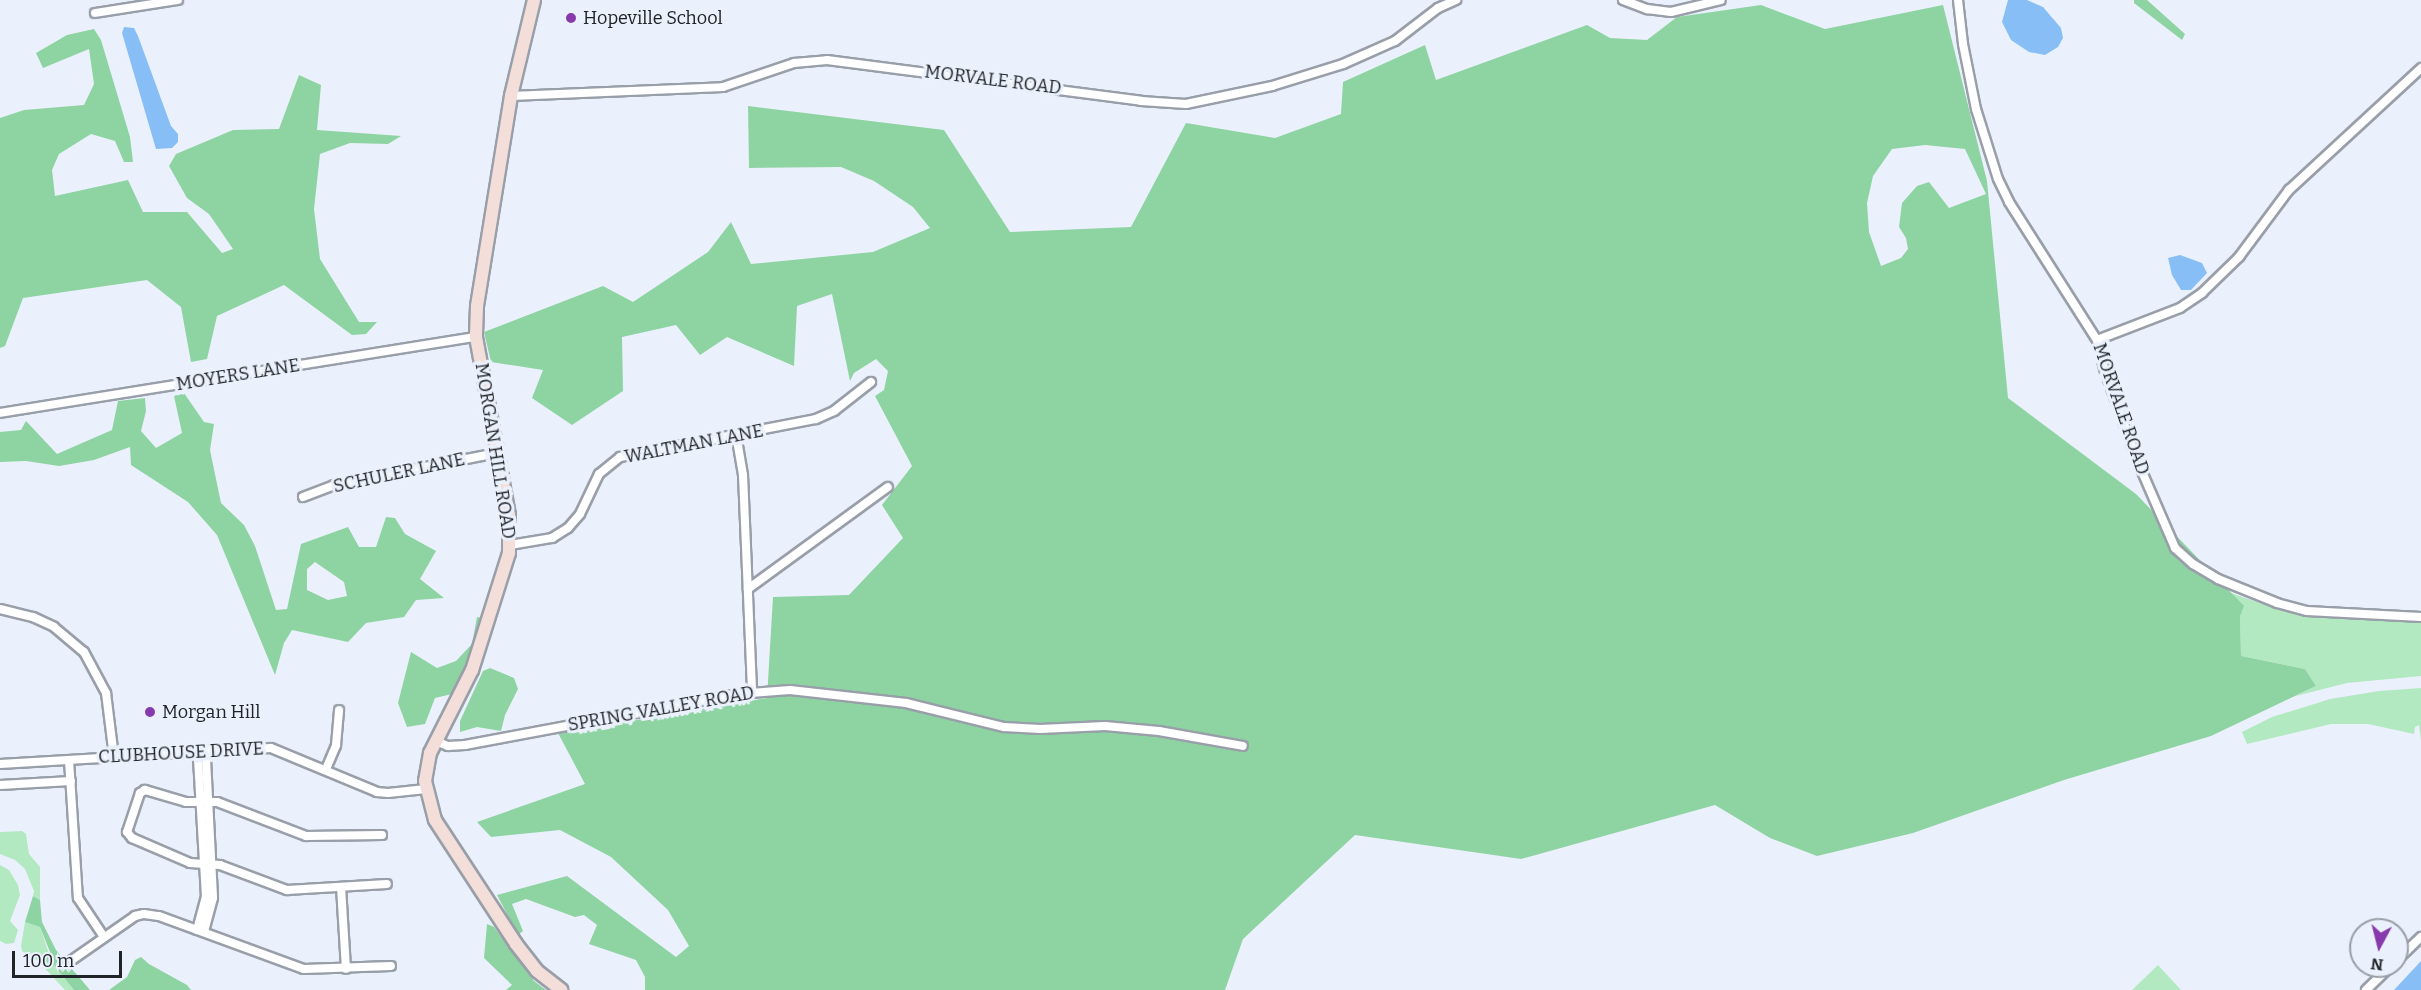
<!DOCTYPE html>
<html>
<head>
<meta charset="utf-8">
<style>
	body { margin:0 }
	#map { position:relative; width:2421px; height:990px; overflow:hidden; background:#ebf1fc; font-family:Bitter,serif }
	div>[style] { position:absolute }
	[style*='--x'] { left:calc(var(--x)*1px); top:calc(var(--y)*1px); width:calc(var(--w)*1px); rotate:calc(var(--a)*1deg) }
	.green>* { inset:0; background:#b3e9c1 }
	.forest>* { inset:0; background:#8ed3a2 }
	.water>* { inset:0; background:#87bef5 }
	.roads { filter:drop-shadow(2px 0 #999fa9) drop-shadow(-2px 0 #999fa9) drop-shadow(0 2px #999fa9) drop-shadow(0 -2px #999fa9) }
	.minor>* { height:8px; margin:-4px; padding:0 4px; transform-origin:4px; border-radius:4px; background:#fff }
	.secondary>* { height:12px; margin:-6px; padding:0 6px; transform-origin:6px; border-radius:6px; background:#f4ded9 }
	.dots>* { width:16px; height:16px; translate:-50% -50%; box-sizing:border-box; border:3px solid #ebf1fc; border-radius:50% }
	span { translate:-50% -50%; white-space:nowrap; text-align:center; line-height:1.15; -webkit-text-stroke:6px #ebf1fc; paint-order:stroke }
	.poi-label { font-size:18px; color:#202327 }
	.left { translate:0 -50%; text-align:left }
	.street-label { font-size:18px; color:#202327 }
	.north { position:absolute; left:2349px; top:918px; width:60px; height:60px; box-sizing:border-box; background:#ebf1fc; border:2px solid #9a9fa7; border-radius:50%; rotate:187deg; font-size:16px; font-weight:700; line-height:24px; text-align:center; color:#202327 }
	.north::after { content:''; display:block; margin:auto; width:21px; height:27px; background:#863aab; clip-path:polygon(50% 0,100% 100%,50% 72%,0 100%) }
	.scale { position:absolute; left:12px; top:951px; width:110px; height:27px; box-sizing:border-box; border:3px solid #202327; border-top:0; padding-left:8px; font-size:18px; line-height:21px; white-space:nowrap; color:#202327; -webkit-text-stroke:4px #ebf1fc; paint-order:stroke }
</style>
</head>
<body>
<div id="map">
	<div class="green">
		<div style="clip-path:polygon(2231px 593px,2280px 610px,2312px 616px,2421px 623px,2421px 676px,2347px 683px,2296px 696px,2316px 686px,2305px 669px,2241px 656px,2240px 616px)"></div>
		<div style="clip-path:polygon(2421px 688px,2421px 742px,2419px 725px,2415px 727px,2414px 734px,2368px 724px,2331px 724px,2247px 744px,2242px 732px,2272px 717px,2330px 699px,2379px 691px)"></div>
		<div style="clip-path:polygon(22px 831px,26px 834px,29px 854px,40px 867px,40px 900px,33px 896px,34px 891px,25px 869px,15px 860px,0 854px,0 832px)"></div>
		<div style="clip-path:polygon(0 865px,9px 870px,18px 885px,20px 895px,10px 921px,18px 930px,14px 943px,6px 944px,0 941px)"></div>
		<div style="clip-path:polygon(25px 922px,40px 927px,52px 963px,74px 990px,65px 990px,38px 961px,22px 951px,21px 946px)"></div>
		<div style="clip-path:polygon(2158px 965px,2181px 990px,2132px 990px)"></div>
	</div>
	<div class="forest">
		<div style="clip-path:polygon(2134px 0,2147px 0,2185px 34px,2182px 40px,2134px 3px)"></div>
		<div style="clip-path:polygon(evenodd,1761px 5px,1825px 29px,1943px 5px,1987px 181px,2008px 398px,2136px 494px,2244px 606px,2240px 616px,2241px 656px,2305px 669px,2316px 686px,2211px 736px,2064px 780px,1913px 833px,1817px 856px,1770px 838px,1715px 805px,1521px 859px,1355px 835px,1243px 939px,1225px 990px,645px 990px,645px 977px,636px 960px,589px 944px,597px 925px,584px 915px,575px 917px,526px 899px,512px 904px,523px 931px,518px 935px,497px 895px,567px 876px,676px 957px,689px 946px,668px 910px,611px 857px,560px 830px,491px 837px,477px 822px,585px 784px,558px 733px,767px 698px,773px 597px,849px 595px,903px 538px,882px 505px,912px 466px,875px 396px,884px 390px,888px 371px,876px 359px,854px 373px,850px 381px,832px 294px,797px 306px,794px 366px,727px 337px,700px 355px,676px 325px,622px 337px,623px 391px,572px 425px,532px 398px,543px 370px,491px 362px,484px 332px,603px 286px,633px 302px,708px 252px,731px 222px,751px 264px,873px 252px,930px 228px,913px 207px,874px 181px,841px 167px,749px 168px,748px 106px,944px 130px,1010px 232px,1131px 227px,1186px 123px,1275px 138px,1341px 114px,1343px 82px,1425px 45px,1436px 80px,1587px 25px,1610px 38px,1647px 40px,1677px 17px,1761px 5px,1925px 145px,1965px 149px,1986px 194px,1949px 208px,1929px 182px,1917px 186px,1902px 203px,1899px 227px,1906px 238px,1908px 249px,1901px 258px,1881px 266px,1869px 232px,1867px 203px,1873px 176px,1892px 149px,1925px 145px)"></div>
		<div style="clip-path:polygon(94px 29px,101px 40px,130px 137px,133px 162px,124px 162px,115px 141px,91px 134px,59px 154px,52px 170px,55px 196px,128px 180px,143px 212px,187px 212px,222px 253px,233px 249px,209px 214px,187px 198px,169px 166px,176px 154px,233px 130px,279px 129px,299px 75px,321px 85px,317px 130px,401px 136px,388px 144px,350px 143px,320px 154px,314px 209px,320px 259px,359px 322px,377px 322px,366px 334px,352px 335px,284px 285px,217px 316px,207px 359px,191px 362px,181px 307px,147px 280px,23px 298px,5px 346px,0 348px,0 118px,24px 110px,84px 105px,94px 84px,89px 49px,43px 68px,36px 53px,67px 35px)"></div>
		<div style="clip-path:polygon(evenodd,184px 393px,204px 422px,214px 424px,210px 450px,221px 503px,244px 525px,255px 546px,276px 610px,287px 609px,301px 544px,348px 527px,359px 547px,376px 547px,386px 517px,395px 518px,405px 534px,436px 551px,420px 579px,444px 598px,416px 600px,404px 617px,366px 623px,348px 642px,292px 630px,284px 643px,275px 675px,217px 535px,188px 502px,131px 465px,130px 447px,94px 460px,59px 466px,26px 461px,0 462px,0 432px,21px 430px,26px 421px,57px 454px,112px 430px,118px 401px,145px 398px,146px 411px,141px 431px,156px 448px,182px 433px,174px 396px,184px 393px,315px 562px,344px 582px,347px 596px,328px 600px,307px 590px,307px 569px,315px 562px)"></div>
		<div style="clip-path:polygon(477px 617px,483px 618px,465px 675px,456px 693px,435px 698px,425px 724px,407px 727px,398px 703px,411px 652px,437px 668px,456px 661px,472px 644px)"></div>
		<div style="clip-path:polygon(490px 668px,514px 678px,518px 689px,505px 715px,501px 731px,477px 727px,460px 732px,460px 721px,483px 671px)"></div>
		<div style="clip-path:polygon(33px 896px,40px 900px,42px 922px,56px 950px,90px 990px,74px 990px,52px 963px,38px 961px,37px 956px,50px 952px,40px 927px,25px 922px)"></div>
		<div style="clip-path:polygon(487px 924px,494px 927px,534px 981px,546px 990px,506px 990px,512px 985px,484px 958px)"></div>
		<div style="clip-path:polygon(141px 957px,149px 964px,187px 985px,191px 990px,109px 990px,127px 977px,135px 960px)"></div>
	</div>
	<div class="water">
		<div style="clip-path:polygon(2008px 0,2027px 0,2043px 7px,2061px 28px,2063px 38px,2058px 47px,2045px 55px,2029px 52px,2011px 40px,2002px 22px)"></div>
		<div style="clip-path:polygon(124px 27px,134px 28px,138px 36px,171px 126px,178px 134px,178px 142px,172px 148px,156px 149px,122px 33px)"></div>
		<div style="clip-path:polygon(2180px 255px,2202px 263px,2207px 273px,2191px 290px,2181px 290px,2172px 275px,2168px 258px)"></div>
		<div style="clip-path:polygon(2421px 961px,2421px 990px,2394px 990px)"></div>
	</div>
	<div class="roads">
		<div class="minor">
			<div style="--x:1623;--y:0;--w:26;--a:21"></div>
			<div style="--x:1647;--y:9;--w:24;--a:7"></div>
			<div style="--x:1671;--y:12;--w:51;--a:-13.5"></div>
			<div style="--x:1958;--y:0;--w:44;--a:83.5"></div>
			<div style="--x:1963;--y:44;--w:66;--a:78.7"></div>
			<div style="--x:1976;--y:109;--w:73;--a:72.6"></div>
			<div style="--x:1998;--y:179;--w:25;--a:64"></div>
			<div style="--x:2009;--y:202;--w:164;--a:57.5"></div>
			<div style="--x:2097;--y:340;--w:32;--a:76"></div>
			<div style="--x:2105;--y:371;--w:95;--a:70.2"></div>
			<div style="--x:2137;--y:460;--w:96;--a:66.6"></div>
			<div style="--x:2175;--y:548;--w:24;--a:42"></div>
			<div style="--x:2193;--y:564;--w:29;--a:31"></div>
			<div style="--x:2218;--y:579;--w:64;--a:22.1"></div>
			<div style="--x:2277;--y:603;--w:31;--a:15"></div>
			<div style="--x:2307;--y:611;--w:114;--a:3"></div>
			<div style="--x:95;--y:13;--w:84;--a:-8.9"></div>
			<div style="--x:511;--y:96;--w:212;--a:-2.4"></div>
			<div style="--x:723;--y:87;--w:75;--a:-18.7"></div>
			<div style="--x:794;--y:63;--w:33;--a:-5"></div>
			<div style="--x:827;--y:60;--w:317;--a:7.4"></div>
			<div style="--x:1141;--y:101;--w:45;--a:3.8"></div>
			<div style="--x:1186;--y:104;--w:88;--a:-11.8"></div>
			<div style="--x:1272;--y:86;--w:74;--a:-17.2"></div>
			<div style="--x:1343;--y:64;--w:57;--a:-23.9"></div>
			<div style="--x:1395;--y:41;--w:54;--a:-37.5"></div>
			<div style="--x:1438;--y:8;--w:20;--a:-24"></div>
			<div style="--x:2097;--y:340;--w:89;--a:-21.1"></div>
			<div style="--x:2180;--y:308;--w:27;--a:-34"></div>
			<div style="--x:2202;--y:293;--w:52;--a:-44.2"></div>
			<div style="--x:2239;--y:257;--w:84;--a:-53.3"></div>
			<div style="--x:2289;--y:190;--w:180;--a:-42.7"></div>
			<div style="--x:0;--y:413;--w:482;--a:-9.1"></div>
			<div style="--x:736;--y:434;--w:42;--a:80.3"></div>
			<div style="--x:743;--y:475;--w:217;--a:87.6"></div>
			<div style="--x:303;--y:497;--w:33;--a:-21"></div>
			<div style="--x:334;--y:485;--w:166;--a:-11.1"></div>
			<div style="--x:510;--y:545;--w:43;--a:-9.5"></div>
			<div style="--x:552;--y:538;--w:19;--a:-32"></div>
			<div style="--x:568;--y:528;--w:18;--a:-49"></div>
			<div style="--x:580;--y:514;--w:44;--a:-64.6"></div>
			<div style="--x:599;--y:474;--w:27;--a:-39"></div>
			<div style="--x:620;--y:457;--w:200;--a:-11"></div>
			<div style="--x:816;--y:419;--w:20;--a:-24"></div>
			<div style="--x:834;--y:411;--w:47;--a:-38.1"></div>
			<div style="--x:748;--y:589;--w:173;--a:-36.1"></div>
			<div style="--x:0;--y:609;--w:34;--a:14"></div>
			<div style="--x:33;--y:617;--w:23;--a:25"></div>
			<div style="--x:54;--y:627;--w:39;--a:40"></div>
			<div style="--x:84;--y:652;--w:47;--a:61.8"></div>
			<div style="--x:106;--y:693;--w:64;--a:82.9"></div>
			<div style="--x:436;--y:741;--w:13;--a:23"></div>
			<div style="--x:448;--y:746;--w:17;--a:-3"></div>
			<div style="--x:465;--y:745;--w:277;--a:-10.6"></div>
			<div style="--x:737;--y:694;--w:53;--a:-4.3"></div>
			<div style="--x:790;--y:690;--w:117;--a:6.4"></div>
			<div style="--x:906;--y:703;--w:101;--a:13.8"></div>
			<div style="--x:1004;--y:727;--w:36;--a:3"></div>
			<div style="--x:1040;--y:729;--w:65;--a:-2.6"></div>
			<div style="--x:1105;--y:726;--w:54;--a:5.3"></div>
			<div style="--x:1159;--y:731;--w:85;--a:10.1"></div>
			<div style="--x:202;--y:751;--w:9;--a:63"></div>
			<div style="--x:206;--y:759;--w:139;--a:87.1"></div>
			<div style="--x:213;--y:898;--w:35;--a:105"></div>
			<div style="--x:69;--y:760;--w:138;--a:86.3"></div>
			<div style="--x:78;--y:898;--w:47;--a:56.3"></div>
			<div style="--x:0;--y:764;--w:271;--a:-3.4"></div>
			<div style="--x:271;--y:748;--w:115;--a:22.5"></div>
			<div style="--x:377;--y:792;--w:11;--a:5"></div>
			<div style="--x:388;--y:793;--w:38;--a:-6"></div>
			<div style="--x:326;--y:769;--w:26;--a:-67"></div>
			<div style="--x:336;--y:745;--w:35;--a:-85"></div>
			<div style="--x:0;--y:785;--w:71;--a:-3.2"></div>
			<div style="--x:382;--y:835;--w:76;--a:179.2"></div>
			<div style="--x:306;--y:836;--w:95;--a:-159.1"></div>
			<div style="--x:217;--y:802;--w:31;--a:180"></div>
			<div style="--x:186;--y:802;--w:43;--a:-163.7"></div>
			<div style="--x:145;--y:790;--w:6;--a:149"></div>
			<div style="--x:140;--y:793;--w:41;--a:108.4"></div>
			<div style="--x:127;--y:832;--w:8;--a:50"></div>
			<div style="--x:132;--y:838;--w:63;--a:23.3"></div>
			<div style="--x:190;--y:863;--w:30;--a:4"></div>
			<div style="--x:220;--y:865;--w:72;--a:20.5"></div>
			<div style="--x:287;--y:890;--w:100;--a:-3.4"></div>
			<div style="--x:341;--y:887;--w:82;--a:86.5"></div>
			<div style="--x:197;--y:930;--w:34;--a:-75"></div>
			<div style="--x:206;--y:897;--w:138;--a:-93.3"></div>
			<div style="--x:198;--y:759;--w:9;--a:-63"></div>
			<div style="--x:72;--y:960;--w:77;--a:-34.9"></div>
			<div style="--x:135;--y:916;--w:9;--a:-13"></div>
			<div style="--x:144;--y:914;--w:15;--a:8"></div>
			<div style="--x:159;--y:916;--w:154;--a:20.1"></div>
			<div style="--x:304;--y:969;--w:87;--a:-2"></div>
			<div style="--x:2397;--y:960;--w:33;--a:-44"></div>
			<div style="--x:2366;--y:990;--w:35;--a:-44"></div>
		</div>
		<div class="secondary">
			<div style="--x:534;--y:0;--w:99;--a:103.5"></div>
			<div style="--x:511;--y:96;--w:213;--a:99.2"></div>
			<div style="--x:477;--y:306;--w:31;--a:92"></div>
			<div style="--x:476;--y:337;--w:181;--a:79.5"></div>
			<div style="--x:509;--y:515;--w:38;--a:90"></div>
			<div style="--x:509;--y:553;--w:123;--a:107.5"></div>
			<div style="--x:472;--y:670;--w:93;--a:116.8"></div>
			<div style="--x:430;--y:753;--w:28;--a:100"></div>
			<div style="--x:425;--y:781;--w:40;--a:75.6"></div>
			<div style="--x:435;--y:820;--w:148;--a:56.8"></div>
			<div style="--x:516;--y:944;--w:34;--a:52"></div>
			<div style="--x:537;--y:971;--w:31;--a:38"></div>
		</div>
	</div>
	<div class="dots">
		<div style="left:571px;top:18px;background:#863aab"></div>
		<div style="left:150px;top:712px;background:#863aab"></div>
	</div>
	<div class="poi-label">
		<span class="left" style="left:583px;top:18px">Hopeville School</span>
		<span class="left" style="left:162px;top:712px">Morgan Hill</span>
	</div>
	<div class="street-label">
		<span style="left:993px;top:80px;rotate:7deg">MORVALE ROAD</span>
		<span style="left:238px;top:375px;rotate:-9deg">MOYERS LANE</span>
		<span style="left:2121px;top:409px;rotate:71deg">MORVALE ROAD</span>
		<span style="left:694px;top:444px;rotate:-11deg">WALTMAN LANE</span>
		<span style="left:495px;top:451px;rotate:81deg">MORGAN HILL ROAD</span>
		<span style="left:399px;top:473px;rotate:-12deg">SCHULER LANE</span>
		<span style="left:661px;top:709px;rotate:-10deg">SPRING VALLEY ROAD</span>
		<span style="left:181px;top:753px;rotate:-3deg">CLUBHOUSE DRIVE</span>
	</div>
	<div class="north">N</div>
	<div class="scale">100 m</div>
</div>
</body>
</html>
